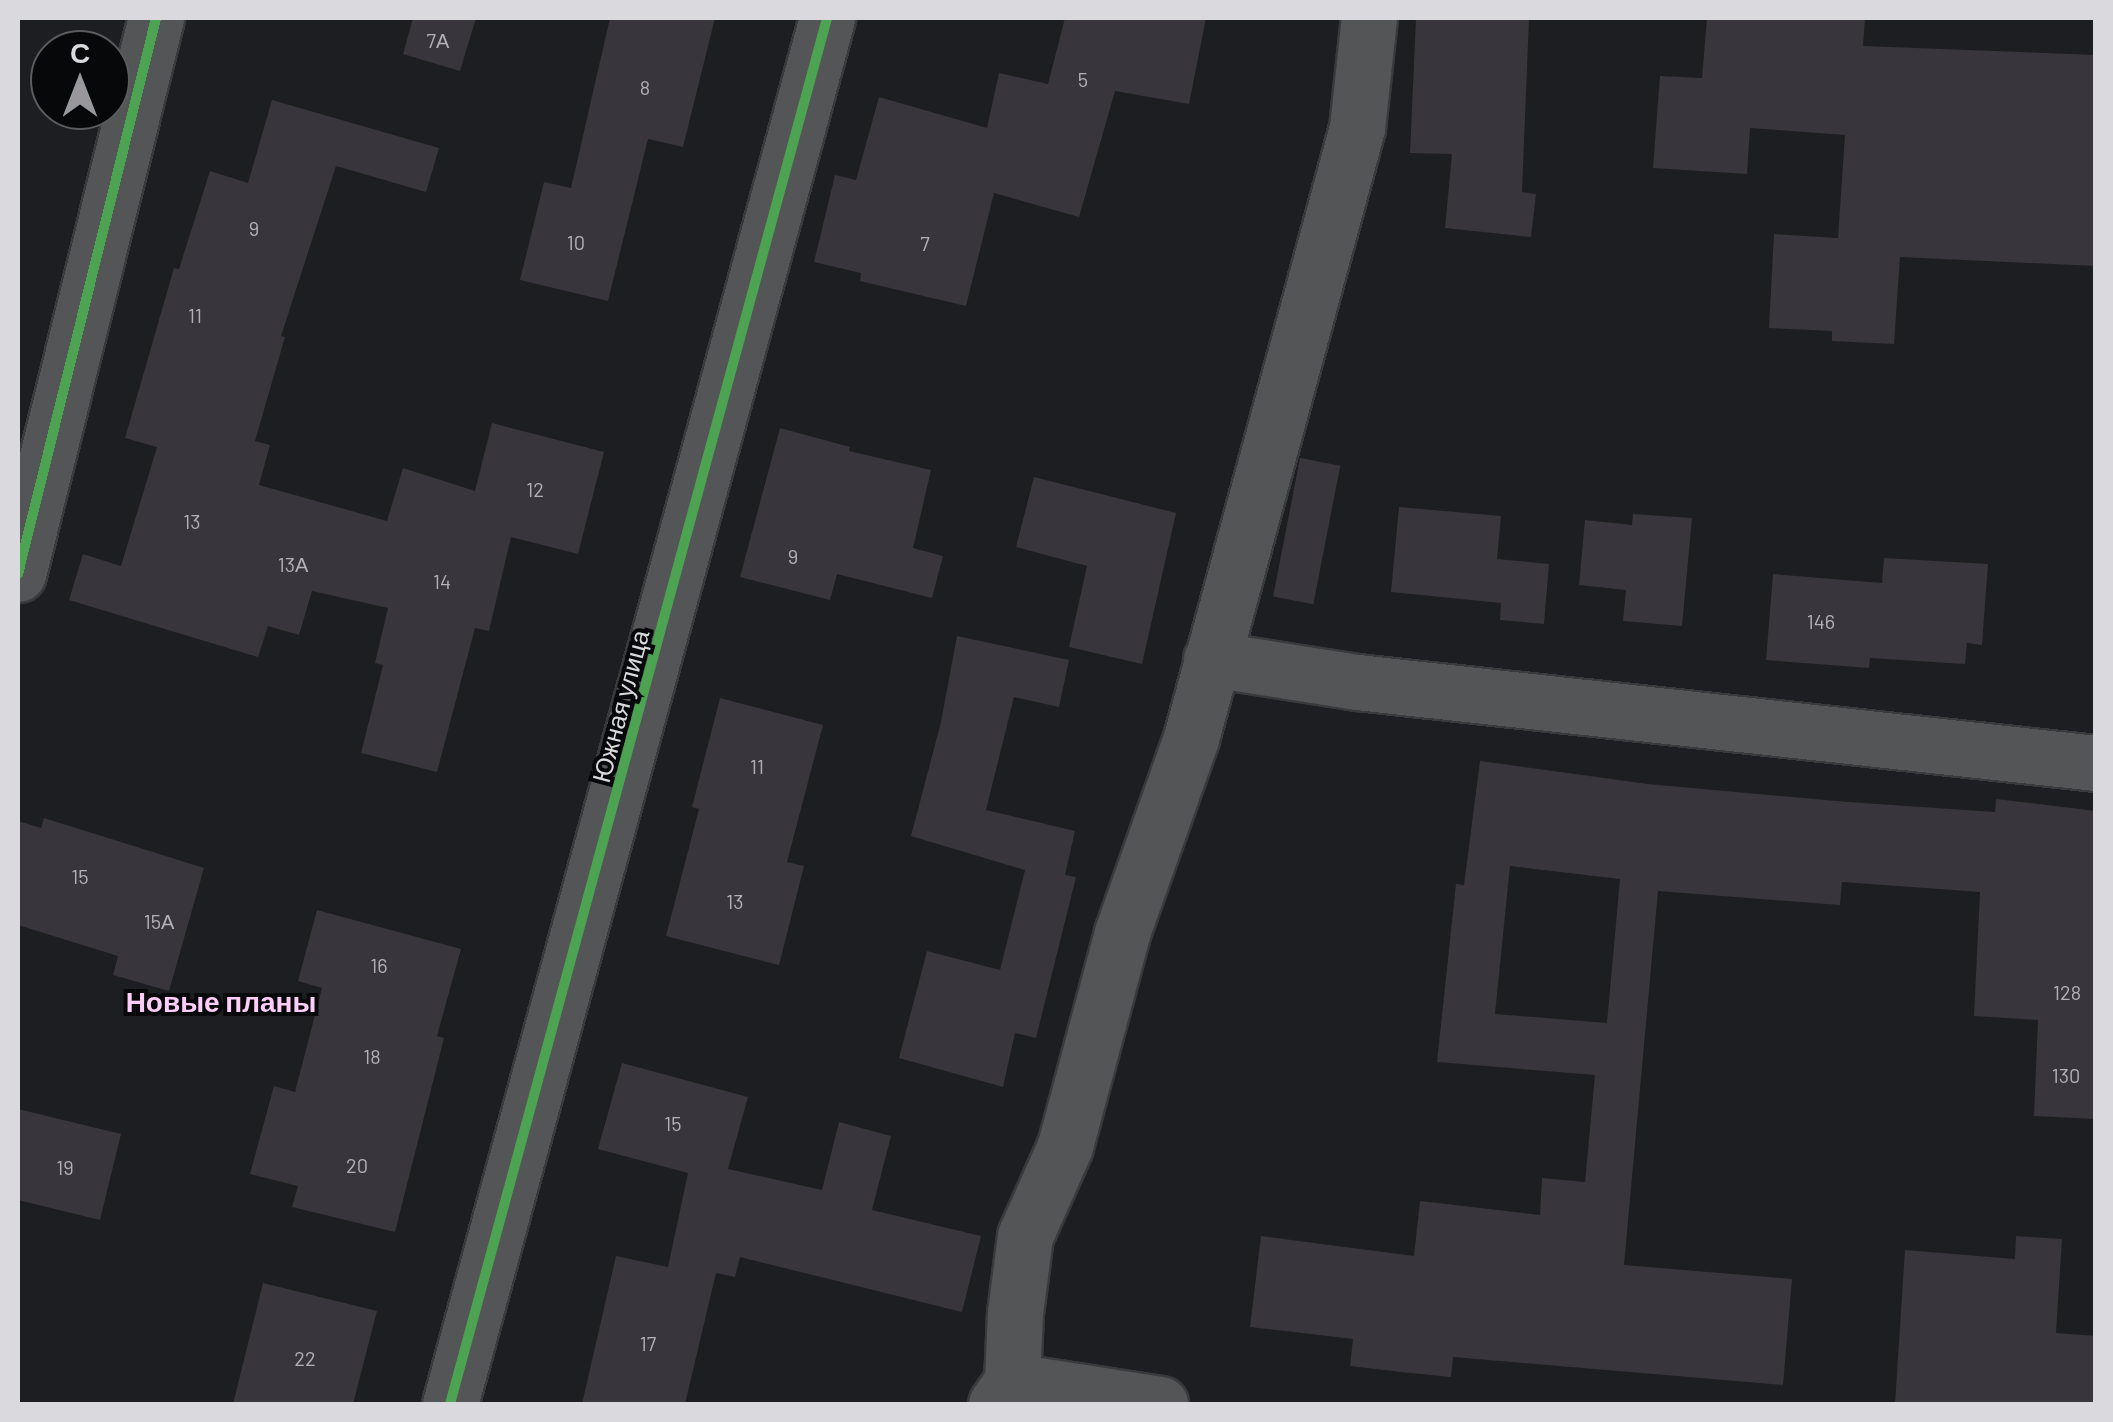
<!DOCTYPE html>
<html>
<head>
<meta charset="utf-8">
<style>
	body { margin:0 }
	#map { position:relative; width:2113px; height:1422px; overflow:hidden; background:#1d1e21; font-family:Barlow,sans-serif }
	div>[style] { position:absolute }
	[style*='--x'] { left:calc(var(--x)*1px); top:calc(var(--y)*1px); width:calc(var(--w)*1px); rotate:calc(var(--a)*1deg) }
	.building>* { inset:0; background:#38353c; transform-origin:0 0 }
	.roads { filter:drop-shadow(2px 0 #393a3c) drop-shadow(-2px 0 #393a3c) drop-shadow(0 2px #393a3c) drop-shadow(0 -2px #393a3c) }
	.minor>* { height:55px; margin:-27.5px; padding:0 27.5px; transform-origin:27.5px; border-radius:27.5px; background:#545557 }
	.cycleway>* { height:10px; margin:-5px; padding:0 5px; transform-origin:5px; border-radius:5px; background:#4ca352 }
	span { translate:-50% -50%; white-space:nowrap; text-align:center; line-height:1.15; -webkit-text-stroke:8px #070809; paint-order:stroke }
	.number-label { font-size:20px; color:#b2b1b6 }
	.number-label span { -webkit-text-stroke-width:0 }
	.street-label { font-size:25px; color:#dadade }
	.neighbourhood-label { font-size:28px; color:#feccf9; font-weight:700 }
	.frame { position:absolute; inset:0; border:20px solid #dadade; pointer-events:none }
	.north { position:absolute; left:30px; top:30px; width:100px; height:100px; box-sizing:border-box; background:#070809; border:2px solid #5b5c5e; border-radius:50%; rotate:0deg; font-size:28px; font-weight:700; line-height:40px; text-align:center; color:#dadade }
	.north::after { content:''; display:block; margin:auto; width:35px; height:45px; background:#98989c; clip-path:polygon(50% 0,100% 100%,50% 72%,0 100%) }
</style>
</head>
<body>
<div id="map">
	<div class="building">
		<div style="clip-path:polygon(413px 18px,476px 18px,460px 71px,403px 54px)"></div>
		<div style="clip-path:polygon(610px 18px,715px 18px,683px 147px,648px 139px,608px 301px,520px 280px,544px 182px,571px 188px)"></div>
		<div style="clip-path:polygon(1065px 18px,1206px 18px,1189px 104px,1115px 91px,1079px 217px,994px 193px,966px 306px,860px 281px,861px 273px,814px 262px,835px 175px,856px 180px,879px 97px,987px 128px,999px 73px,1048px 84px)"></div>
		<div style="clip-path:polygon(1416px 18px,1529px 18px,1522px 192px,1536px 194px,1531px 237px,1445px 228px,1452px 154px,1410px 153px)"></div>
		<div style="clip-path:polygon(1707px 18px,1865px 18px,1863px 46px,2096px 55px,2096px 266px,1900px 257px,1894px 344px,1832px 341px,1832px 331px,1769px 328px,1774px 234px,1838px 238px,1845px 135px,1750px 128px,1747px 174px,1653px 168px,1660px 76px,1702px 78px)"></div>
		<div style="clip-path:polygon(272px 100px,439px 148px,426px 192px,336px 166px,281px 336px,285px 337px,255px 441px,270px 445px,259px 485px,387px 521px,403px 468px,475px 491px,492px 423px,604px 452px,578px 554px,511px 537px,489px 631px,475px 628px,437px 772px,361px 753px,383px 665px,375px 663px,388px 608px,312px 591px,299px 635px,268px 626px,258px 657px,69px 600px,83px 554px,121px 566px,157px 447px,125px 438px,174px 268px,179px 269px,210px 171px,248px 183px)"></div>
		<div style="clip-path:polygon(780px 428px,850px 447px,849px 451px,931px 470px,913px 548px,943px 556px,932px 598px,837px 574px,830px 600px,740px 577px)"></div>
		<div style="left:1300px;top:458px;width:41px;height:141px;rotate:11deg"></div>
		<div style="clip-path:polygon(1034px 477px,1176px 513px,1142px 664px,1069px 647px,1087px 566px,1016px 547px)"></div>
		<div style="clip-path:polygon(1399px 507px,1501px 516px,1497px 559px,1549px 564px,1544px 624px,1500px 620px,1501px 603px,1391px 592px)"></div>
		<div style="clip-path:polygon(1633px 514px,1692px 518px,1682px 626px,1623px 621px,1626px 590px,1579px 585px,1585px 520px,1632px 525px)"></div>
		<div style="clip-path:polygon(1884px 558px,1988px 564px,1982px 645px,1967px 643px,1965px 664px,1870px 658px,1869px 668px,1766px 660px,1773px 574px,1882px 583px)"></div>
		<div style="clip-path:polygon(957px 636px,1069px 660px,1059px 707px,1014px 697px,986px 810px,1075px 831px,1065px 875px,1076px 877px,1036px 1038px,1015px 1033px,1003px 1087px,899px 1058px,927px 951px,1000px 970px,1025px 870px,911px 836px,941px 722px)"></div>
		<div style="clip-path:polygon(720px 698px,823px 725px,787px 862px,804px 866px,779px 965px,666px 936px,699px 809px,692px 807px)"></div>
		<div style="clip-path:polygon(evenodd,1480px 761px,1648px 784px,1848px 802px,1995px 812px,1996px 799px,2096px 811px,2096px 1119px,2034px 1116px,2038px 1020px,1974px 1016px,1980px 892px,1842px 882px,1840px 905px,1658px 891px,1624px 1265px,1792px 1279px,1783px 1385px,1453px 1357px,1451px 1377px,1401px 1372px,1350px 1366px,1353px 1339px,1250px 1327px,1261px 1236px,1414px 1256px,1420px 1201px,1540px 1215px,1542px 1178px,1585px 1182px,1595px 1075px,1437px 1062px,1456px 884px,1464px 885px,1480px 761px,1510px 866px,1620px 879px,1607px 1023px,1495px 1014px,1510px 866px)"></div>
		<div style="clip-path:polygon(44px 818px,204px 868px,169px 991px,113px 975px,118px 956px,18px 925px,18px 821px,41px 828px)"></div>
		<div style="clip-path:polygon(317px 910px,461px 949px,437px 1036px,444px 1038px,395px 1232px,292px 1207px,298px 1186px,250px 1174px,274px 1086px,295px 1092px,322px 988px,298px 981px)"></div>
		<div style="clip-path:polygon(622px 1063px,748px 1097px,728px 1169px,822px 1190px,839px 1122px,891px 1136px,872px 1210px,981px 1236px,962px 1312px,740px 1257px,735px 1277px,716px 1273px,685px 1404px,582px 1404px,616px 1256px,668px 1267px,688px 1173px,598px 1149px)"></div>
		<div style="clip-path:polygon(18px 1109px,121px 1134px,100px 1220px,18px 1200px)"></div>
		<div style="clip-path:polygon(2016px 1236px,2062px 1239px,2056px 1333px,2096px 1336px,2096px 1404px,1895px 1404px,1905px 1250px,2015px 1259px)"></div>
		<div style="clip-path:polygon(263px 1283px,377px 1311px,353px 1404px,233px 1404px)"></div>
	</div>
	<div class="roads">
		<div class="minor">
			<div style="--x:18;--y:574;--w:573;--a:-76.06"></div>
			<div style="--x:1211;--y:659;--w:148;--a:9"></div>
			<div style="--x:1357;--y:682;--w:743;--a:6.26"></div>
			<div style="--x:1012;--y:1381;--w:150;--a:8.8"></div>
			<div style="--x:450;--y:1404;--w:1436;--a:-74.78"></div>
			<div style="--x:996;--y:1404;--w:28;--a:-55"></div>
			<div style="--x:1012;--y:1381;--w:68;--a:-87.5"></div>
			<div style="--x:1015;--y:1313;--w:78;--a:-82.6"></div>
			<div style="--x:1025;--y:1236;--w:98;--a:-66"></div>
			<div style="--x:1065;--y:1146;--w:220;--a:-75"></div>
			<div style="--x:1122;--y:933;--w:207;--a:-70.5"></div>
			<div style="--x:1191;--y:738;--w:632;--a:-74.78"></div>
			<div style="--x:1357;--y:128;--w:111;--a:-83.8"></div>
		</div>
	</div>
	<div class="cycleway">
		<div style="--x:18;--y:574;--w:573;--a:-76.06"></div>
		<div style="--x:450;--y:1404;--w:1436;--a:-74.78"></div>
	</div>
	<div class="number-label">
		<span style="left:438px;top:40px">7А</span>
		<span style="left:1083px;top:79px">5</span>
		<span style="left:645px;top:87px">8</span>
		<span style="left:254px;top:228px">9</span>
		<span style="left:576px;top:242px">10</span>
		<span style="left:925px;top:243px">7</span>
		<span style="left:195px;top:315px">11</span>
		<span style="left:535px;top:489px">12</span>
		<span style="left:192px;top:521px">13</span>
		<span style="left:793px;top:556px">9</span>
		<span style="left:293px;top:564px">13А</span>
		<span style="left:442px;top:581px">14</span>
		<span style="left:1821px;top:621px">146</span>
		<span style="left:757px;top:766px">11</span>
		<span style="left:80px;top:876px">15</span>
		<span style="left:735px;top:901px">13</span>
		<span style="left:159px;top:921px">15А</span>
		<span style="left:379px;top:965px">16</span>
		<span style="left:2067px;top:992px">128</span>
		<span style="left:372px;top:1056px">18</span>
		<span style="left:2066px;top:1075px">130</span>
		<span style="left:673px;top:1123px">15</span>
		<span style="left:357px;top:1165px">20</span>
		<span style="left:65px;top:1167px">19</span>
		<span style="left:648px;top:1343px">17</span>
		<span style="left:305px;top:1358px">22</span>
	</div>
	<div class="street-label">
		<span style="left:620px;top:706px;rotate:-75deg">Южная улица</span>
	</div>
	<div class="neighbourhood-label">
		<span style="left:221px;top:1001px">Новые планы</span>
	</div>
	<div class="frame"></div>
	<div class="north">С</div>
</div>
</body>
</html>
